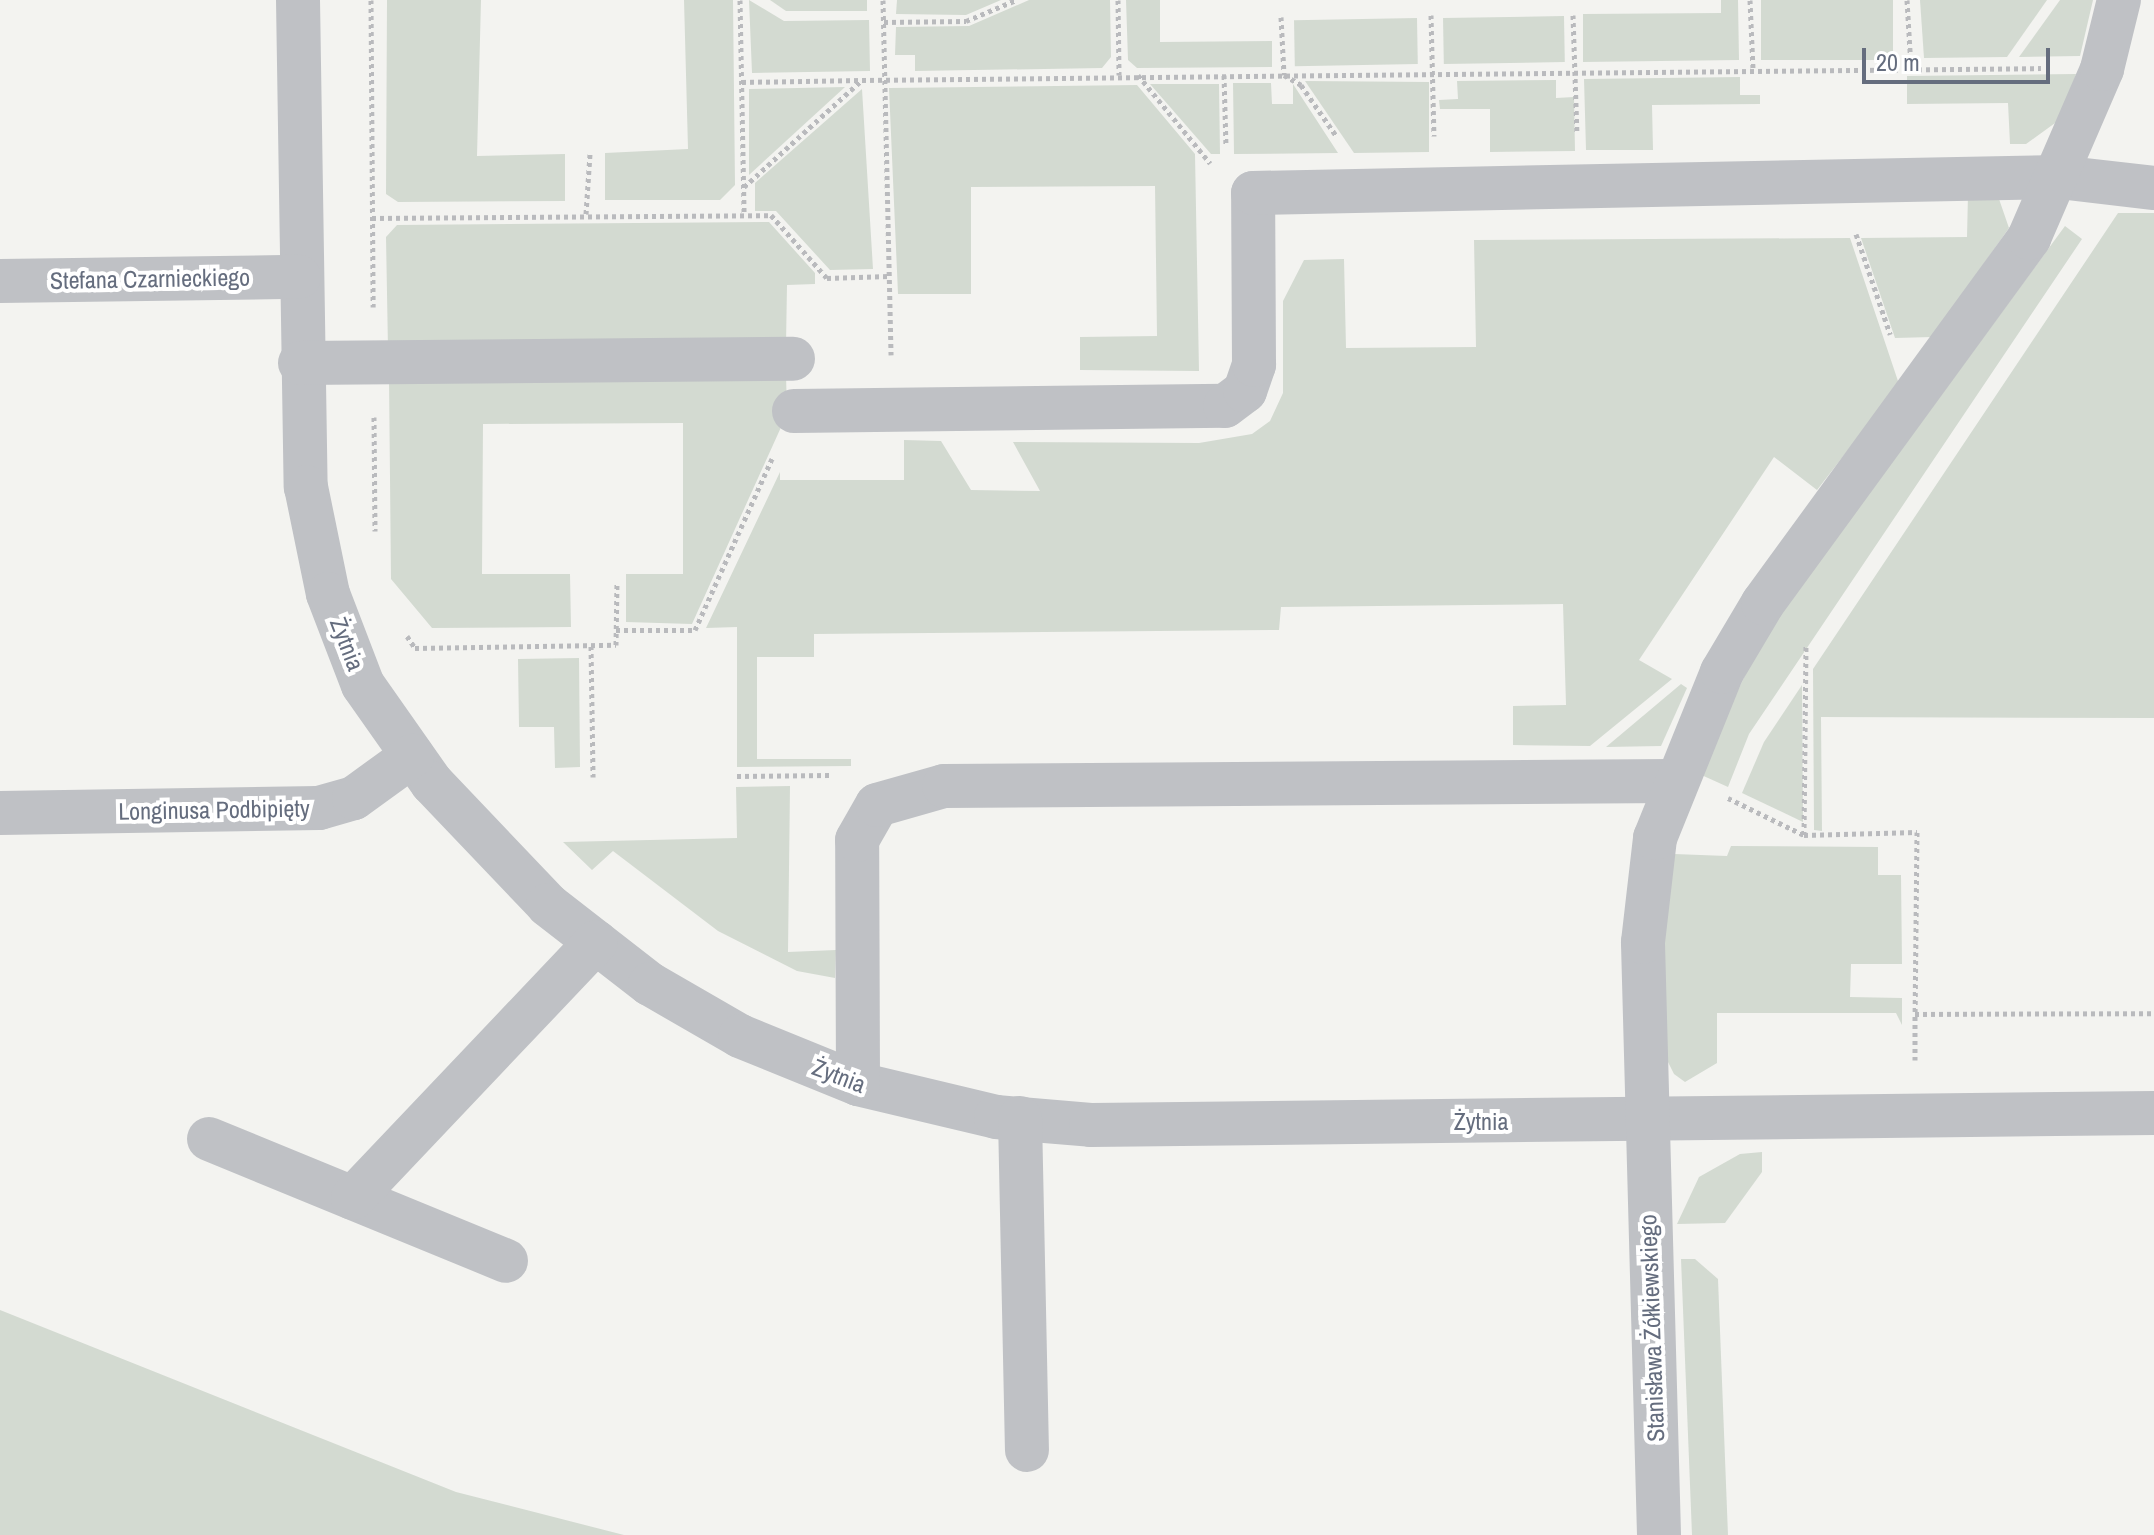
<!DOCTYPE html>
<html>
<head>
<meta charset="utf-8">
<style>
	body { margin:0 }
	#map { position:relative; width:2154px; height:1535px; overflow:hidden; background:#f3f3f0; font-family:"Archivo Narrow",sans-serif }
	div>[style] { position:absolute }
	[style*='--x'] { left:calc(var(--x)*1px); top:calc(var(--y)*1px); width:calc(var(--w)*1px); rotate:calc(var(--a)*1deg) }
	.green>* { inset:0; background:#d3dad1; transform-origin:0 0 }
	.path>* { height:5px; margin-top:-2.5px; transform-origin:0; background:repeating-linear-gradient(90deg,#b9babd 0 4px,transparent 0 8px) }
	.minor>* { height:44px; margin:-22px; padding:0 22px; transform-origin:22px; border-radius:22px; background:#bfc1c5 }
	span { translate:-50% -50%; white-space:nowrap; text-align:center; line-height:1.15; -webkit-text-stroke:8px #fff; paint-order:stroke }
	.street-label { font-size:24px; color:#656d7e }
	.scale { position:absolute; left:1862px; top:48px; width:188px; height:36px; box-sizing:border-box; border:4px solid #656d7e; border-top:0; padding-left:10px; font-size:24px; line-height:28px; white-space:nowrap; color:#656d7e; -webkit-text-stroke:6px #fff; paint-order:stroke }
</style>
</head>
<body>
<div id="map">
	<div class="green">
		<div style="clip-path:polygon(387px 0,481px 0,477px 156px,565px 154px,565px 201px,398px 202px,386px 194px)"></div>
		<div style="clip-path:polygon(684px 0,733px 0,735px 185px,720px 200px,605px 200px,605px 153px,688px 149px)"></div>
		<div style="clip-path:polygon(749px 0,784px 21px,869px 20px,870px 71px,752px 73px)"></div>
		<div style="clip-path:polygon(770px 0,867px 0,867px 11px,786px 11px)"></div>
		<div style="clip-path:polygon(897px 0,1001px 0,966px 15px,896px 14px)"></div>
		<div style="clip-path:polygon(1029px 0,1110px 0,1111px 57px,1102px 68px,915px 71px,915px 55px,895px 55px,896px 27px,969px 26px)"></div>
		<div style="clip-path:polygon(1126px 0,1160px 0,1160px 42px,1272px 41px,1272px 67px,1137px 68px,1128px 60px)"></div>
		<div style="clip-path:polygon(1721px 0,1738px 0,1739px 60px,1583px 62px,1583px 14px,1721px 13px)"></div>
		<div style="left:1761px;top:0;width:132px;height:60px"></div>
		<div style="clip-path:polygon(1920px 0,2047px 0,2007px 57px,1924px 58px)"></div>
		<div style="clip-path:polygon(2060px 0,2093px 0,2080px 56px,2019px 57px)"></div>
		<div style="left:1564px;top:16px;width:46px;height:121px;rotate:89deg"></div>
		<div style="left:1417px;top:18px;width:46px;height:123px;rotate:89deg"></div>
		<div style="clip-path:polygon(2076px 74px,2062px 118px,2026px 144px,2010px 144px,2008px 103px,1907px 104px,1907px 76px)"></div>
		<div style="clip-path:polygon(1740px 77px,1740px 95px,1760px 95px,1760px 104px,1652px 105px,1653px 150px,1586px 150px,1584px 79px)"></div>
		<div style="clip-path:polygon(1556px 80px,1556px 98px,1574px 97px,1575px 151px,1490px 152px,1490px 109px,1440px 109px,1439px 100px,1458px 99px,1457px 81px)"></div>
		<div style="clip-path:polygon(1305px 81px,1429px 82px,1429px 152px,1354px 153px)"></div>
		<div style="clip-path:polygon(1233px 83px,1271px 83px,1272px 104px,1293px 104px,1293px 84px,1338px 153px,1234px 154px)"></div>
		<div style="clip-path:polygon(1150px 84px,1219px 84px,1220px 154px,1211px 154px)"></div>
		<div style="clip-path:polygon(1137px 85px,1195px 154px,1199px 371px,1080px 370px,1080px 337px,1157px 336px,1155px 186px,971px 187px,971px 294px,898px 294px,889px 88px)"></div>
		<div style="clip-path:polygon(845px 87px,749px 175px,749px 89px)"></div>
		<div style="clip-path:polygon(862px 89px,873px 269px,830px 270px,776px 211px,755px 211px,755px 183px)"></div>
		<div style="clip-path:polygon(1968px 194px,1999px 199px,2009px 228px,1932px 337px,1895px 338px,1861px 238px,1967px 237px)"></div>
		<div style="clip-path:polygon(2118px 213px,2154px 213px,2154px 718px,1821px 717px,1822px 831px,1814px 830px,1813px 669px)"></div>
		<div style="clip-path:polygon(769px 222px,815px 273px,815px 284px,787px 285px,786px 345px,388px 349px,386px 237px,397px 225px)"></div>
		<div style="clip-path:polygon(2065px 226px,2082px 239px,1749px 734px,1728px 787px,1697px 773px,1764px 637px)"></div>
		<div style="clip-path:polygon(1850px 238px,1899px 384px,1817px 490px,1774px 457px,1639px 660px,1672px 679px,1590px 746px,1513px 745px,1513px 706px,1566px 705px,1563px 604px,1281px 607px,1279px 630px,814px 634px,814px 657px,757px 657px,757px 759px,851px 759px,851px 766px,737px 767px,737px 627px,706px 628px,780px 472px,780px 480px,904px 480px,904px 440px,941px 441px,971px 490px,1040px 491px,1013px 442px,1199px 443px,1252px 434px,1270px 421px,1283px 393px,1283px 301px,1304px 260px,1344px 259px,1346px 348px,1476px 347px,1474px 240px)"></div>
		<div style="clip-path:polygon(786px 374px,787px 414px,692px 624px,626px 622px,626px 574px,683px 574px,683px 423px,483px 424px,482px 574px,570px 574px,571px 627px,432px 628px,391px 579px,389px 378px)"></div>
		<div style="clip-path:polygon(579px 658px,580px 767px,555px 768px,554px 727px,519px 727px,518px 659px)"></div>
		<div style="clip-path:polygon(1681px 684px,1687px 688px,1661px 746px,1606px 747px)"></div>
		<div style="clip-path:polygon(1802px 685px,1803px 822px,1742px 793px,1764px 742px)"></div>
		<div style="clip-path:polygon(790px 786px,788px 952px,836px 950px,835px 978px,797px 971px,718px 931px,613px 851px,592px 870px,563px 842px,737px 838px,736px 787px)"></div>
		<div style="clip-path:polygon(1731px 846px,1878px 847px,1878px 875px,1901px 875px,1902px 964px,1851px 964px,1850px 997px,1902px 998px,1902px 1025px,1896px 1013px,1717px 1013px,1717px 1063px,1685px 1082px,1674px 1074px,1666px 1058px,1662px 933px,1674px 854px,1727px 856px)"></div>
		<div style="clip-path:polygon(1762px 1152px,1762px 1172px,1725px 1223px,1677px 1224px,1699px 1177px,1740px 1154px)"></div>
		<div style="clip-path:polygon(1681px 1259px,1695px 1259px,1718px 1279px,1728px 1535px,1692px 1535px)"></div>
		<div style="clip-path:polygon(0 1310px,456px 1492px,624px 1535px,0 1535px)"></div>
	</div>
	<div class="path">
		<div style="--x:371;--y:0;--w:307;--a:89.6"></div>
		<div style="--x:740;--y:0;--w:213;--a:88.9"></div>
		<div style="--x:883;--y:0;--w:355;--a:88.7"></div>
		<div style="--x:1118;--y:0;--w:75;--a:89.2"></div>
		<div style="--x:1750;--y:0;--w:68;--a:87.5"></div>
		<div style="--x:1907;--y:0;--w:67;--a:86.6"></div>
		<div style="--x:1431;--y:15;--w:121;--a:88.6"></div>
		<div style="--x:1573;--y:15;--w:118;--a:88.1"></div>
		<div style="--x:1281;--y:17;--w:58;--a:87"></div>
		<div style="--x:1284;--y:75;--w:20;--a:30"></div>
		<div style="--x:1301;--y:85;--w:63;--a:55.3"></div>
		<div style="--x:884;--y:22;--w:82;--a:-0.7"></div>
		<div style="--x:966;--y:21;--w:54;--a:-22.8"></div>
		<div style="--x:1138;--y:75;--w:114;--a:50.7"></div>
		<div style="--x:1224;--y:75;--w:71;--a:88.4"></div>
		<div style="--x:742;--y:82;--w:119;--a:-1"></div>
		<div style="--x:744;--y:187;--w:159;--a:-42.2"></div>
		<div style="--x:862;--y:80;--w:1179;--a:-0.58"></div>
		<div style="--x:586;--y:214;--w:60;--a:-86.2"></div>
		<div style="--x:372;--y:218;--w:399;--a:-0.4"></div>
		<div style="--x:771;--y:215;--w:84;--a:48.4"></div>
		<div style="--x:827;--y:278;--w:62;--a:-1.8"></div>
		<div style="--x:1856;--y:234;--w:106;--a:71.2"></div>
		<div style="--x:374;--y:417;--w:114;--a:89.5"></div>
		<div style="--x:616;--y:630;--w:79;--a:0"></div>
		<div style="--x:695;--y:630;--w:188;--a:-65.8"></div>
		<div style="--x:407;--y:636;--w:14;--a:56"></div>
		<div style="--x:415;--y:648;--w:201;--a:-0.9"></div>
		<div style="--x:616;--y:645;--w:63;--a:-89.1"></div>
		<div style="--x:591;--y:646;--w:131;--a:89.1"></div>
		<div style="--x:737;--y:776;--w:93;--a:-0.6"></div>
		<div style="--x:1728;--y:798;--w:85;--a:26"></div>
		<div style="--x:1804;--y:835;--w:113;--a:-1.5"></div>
		<div style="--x:1917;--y:832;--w:182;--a:90.6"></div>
		<div style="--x:1804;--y:835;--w:191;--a:-89.4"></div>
		<div style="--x:1915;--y:1060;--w:46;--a:-90"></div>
		<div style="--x:1915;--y:1014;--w:239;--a:-0.2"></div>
	</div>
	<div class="minor">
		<div style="--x:298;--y:0;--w:487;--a:89.1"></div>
		<div style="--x:306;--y:487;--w:109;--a:78.4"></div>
		<div style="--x:328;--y:594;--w:97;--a:69"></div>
		<div style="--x:363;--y:685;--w:120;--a:54.9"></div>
		<div style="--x:432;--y:783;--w:168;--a:46.4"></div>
		<div style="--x:548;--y:905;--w:129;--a:37.8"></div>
		<div style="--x:650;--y:984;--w:104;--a:30"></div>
		<div style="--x:740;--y:1036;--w:127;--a:22.1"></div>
		<div style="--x:858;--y:1084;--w:142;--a:13.4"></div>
		<div style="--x:996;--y:1117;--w:95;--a:4.8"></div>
		<div style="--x:1091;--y:1125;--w:1063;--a:-0.65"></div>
		<div style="--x:0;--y:281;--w:299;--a:-0.8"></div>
		<div style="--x:300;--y:363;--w:493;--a:-0.5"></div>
		<div style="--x:794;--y:411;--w:431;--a:-0.7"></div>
		<div style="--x:1225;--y:406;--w:25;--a:-37"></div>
		<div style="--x:1245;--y:391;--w:28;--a:-71"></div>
		<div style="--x:1254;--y:365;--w:172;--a:-90.3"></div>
		<div style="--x:1253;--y:193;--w:806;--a:-1.14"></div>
		<div style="--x:2059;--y:177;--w:96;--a:6.6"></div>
		<div style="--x:0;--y:813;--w:319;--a:-0.9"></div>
		<div style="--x:319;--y:808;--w:36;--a:-16"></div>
		<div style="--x:354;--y:798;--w:72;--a:-35.9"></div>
		<div style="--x:858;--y:1084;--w:244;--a:-90.2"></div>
		<div style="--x:857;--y:840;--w:40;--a:-60.3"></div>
		<div style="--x:877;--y:805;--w:70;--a:-15.8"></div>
		<div style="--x:944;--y:786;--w:728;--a:-0.39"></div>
		<div style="--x:1020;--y:1118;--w:332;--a:88.8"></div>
		<div style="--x:209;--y:1139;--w:321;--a:22.3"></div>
		<div style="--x:353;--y:1198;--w:353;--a:-46.5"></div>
		<div style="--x:1659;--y:1535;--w:593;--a:-91.55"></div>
		<div style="--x:1643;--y:942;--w:105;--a:-83.4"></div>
		<div style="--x:1655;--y:838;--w:179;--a:-68"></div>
		<div style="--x:1722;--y:672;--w:80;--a:-59.3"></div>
		<div style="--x:1763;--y:603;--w:452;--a:-53.9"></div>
		<div style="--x:2029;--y:238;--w:184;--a:-66.6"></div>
		<div style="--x:2102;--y:69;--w:71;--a:-76.2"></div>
	</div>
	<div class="street-label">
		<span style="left:150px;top:279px;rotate:-1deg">Stefana Czarnieckiego</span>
		<span style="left:347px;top:644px;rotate:69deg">Żytnia</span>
		<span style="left:214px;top:810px;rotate:-1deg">Longinusa Podbipięty</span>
		<span style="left:839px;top:1076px;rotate:21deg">Żytnia</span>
		<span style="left:1481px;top:1122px">Żytnia</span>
		<span style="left:1652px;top:1328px;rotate:-92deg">Stanisława Żółkiewskiego</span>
	</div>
	<div class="scale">20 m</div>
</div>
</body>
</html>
